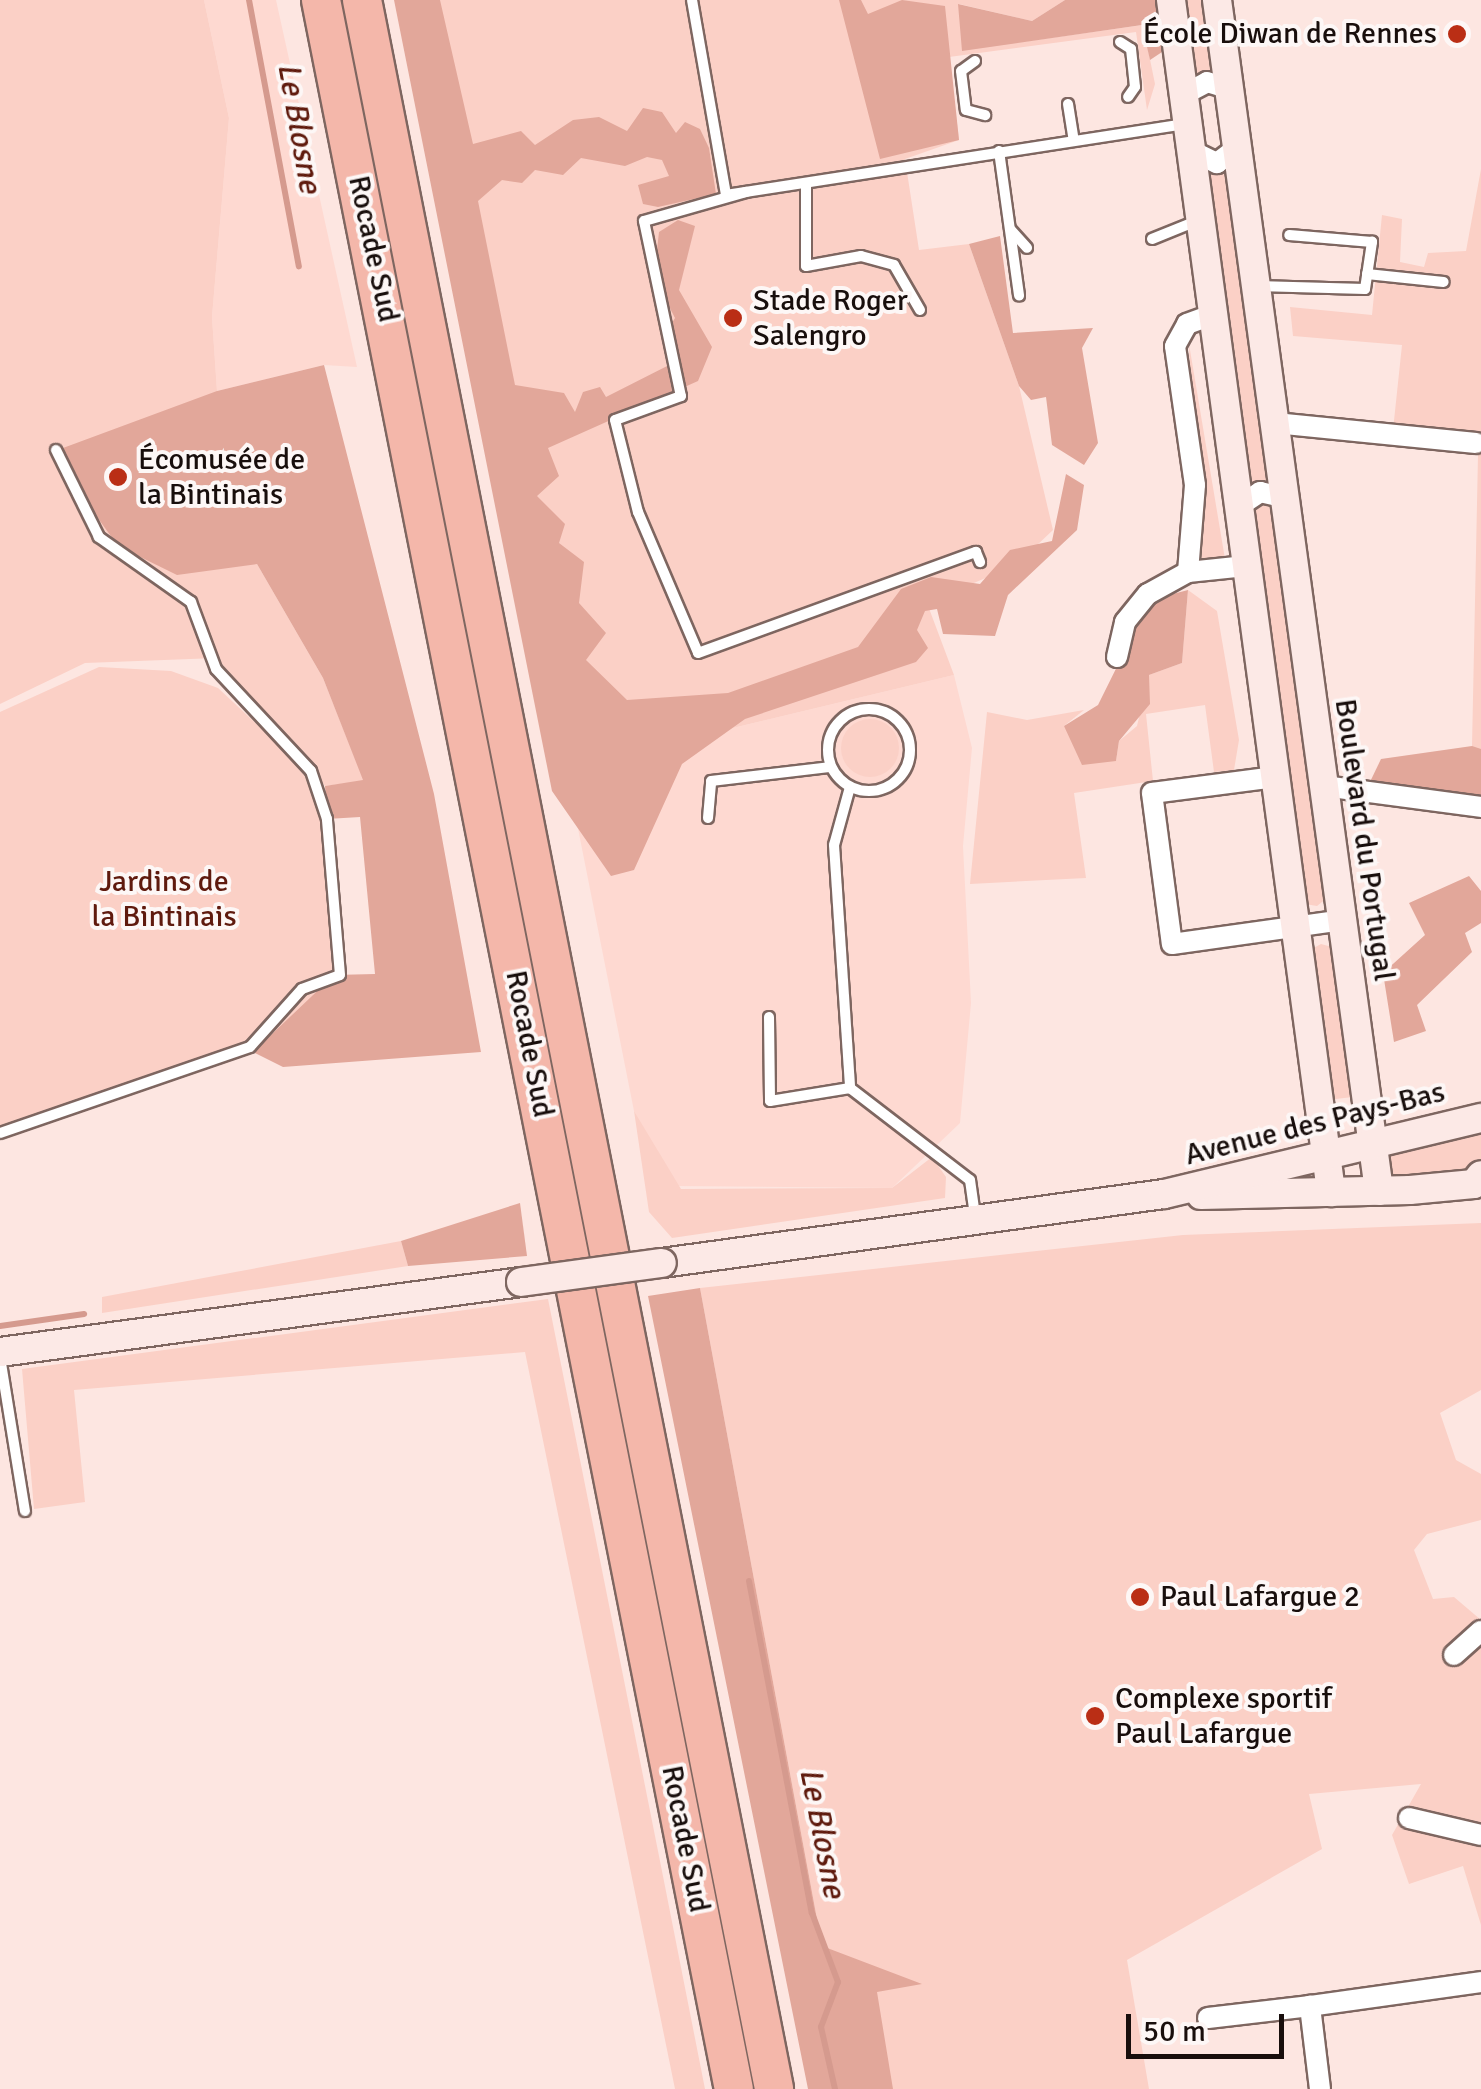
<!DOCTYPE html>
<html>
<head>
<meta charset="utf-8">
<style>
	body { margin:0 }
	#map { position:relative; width:1481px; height:2089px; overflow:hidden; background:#fde6e1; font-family:Signika,sans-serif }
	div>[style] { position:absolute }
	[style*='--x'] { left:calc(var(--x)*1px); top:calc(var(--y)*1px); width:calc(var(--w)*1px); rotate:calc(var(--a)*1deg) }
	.built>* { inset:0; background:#fed9d1 }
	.green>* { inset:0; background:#fbd0c6 }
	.round { border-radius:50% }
	.forest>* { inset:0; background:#e2a79a }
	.stream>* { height:6px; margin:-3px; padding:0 3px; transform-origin:3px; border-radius:3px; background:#d59a8e }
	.roads { filter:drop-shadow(2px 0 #7e6660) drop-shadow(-2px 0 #7e6660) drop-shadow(0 2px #7e6660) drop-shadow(0 -2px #7e6660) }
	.lane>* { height:10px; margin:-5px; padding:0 5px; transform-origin:5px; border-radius:5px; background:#fff }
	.lane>.ring { margin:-5px; padding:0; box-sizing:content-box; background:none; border:10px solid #fff; border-radius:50% }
	.street>* { height:20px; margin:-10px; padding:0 10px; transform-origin:10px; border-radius:10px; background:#fff }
	.secondary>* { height:28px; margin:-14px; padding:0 14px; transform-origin:14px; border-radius:14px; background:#fce9e6 }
	.highway>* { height:38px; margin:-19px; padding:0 19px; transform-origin:19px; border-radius:19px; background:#f4b7aa }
	.bridges { filter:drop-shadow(2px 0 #7e6660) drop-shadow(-2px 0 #7e6660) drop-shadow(0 2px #7e6660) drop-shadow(0 -2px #7e6660) }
	.secondary-bridge>* { height:28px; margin:-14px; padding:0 14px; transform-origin:14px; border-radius:14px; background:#fce9e6 }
	.dots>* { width:28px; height:28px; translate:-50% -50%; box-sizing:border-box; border:5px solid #fdf7f6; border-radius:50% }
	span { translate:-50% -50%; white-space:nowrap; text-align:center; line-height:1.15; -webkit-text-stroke:8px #fdf7f6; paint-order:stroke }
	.poi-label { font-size:30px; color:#180e0c }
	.right { translate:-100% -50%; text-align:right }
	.left { translate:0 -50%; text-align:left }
	.street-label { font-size:30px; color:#180e0c }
	.park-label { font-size:30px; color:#5f1a0e }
	.water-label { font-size:32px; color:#5f1a0d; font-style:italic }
	.scale { position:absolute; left:1126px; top:2014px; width:158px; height:45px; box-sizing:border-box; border:5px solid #180e0c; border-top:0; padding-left:12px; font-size:30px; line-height:35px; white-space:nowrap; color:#180e0c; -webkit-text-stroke:8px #fdf7f6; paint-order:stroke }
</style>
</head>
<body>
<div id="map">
	<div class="built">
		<div style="clip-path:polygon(204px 0,276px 0,357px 367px,324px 365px,217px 391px,212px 317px,229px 118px)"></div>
		<div style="clip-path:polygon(954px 675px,972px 748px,963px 846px,971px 1003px,960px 1123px,892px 1188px,672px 1186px,634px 1111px,566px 768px)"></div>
	</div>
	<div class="green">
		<div style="clip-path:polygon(0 0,204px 0,229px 118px,212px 317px,217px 391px,257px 564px,323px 678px,364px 781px,325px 786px,217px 658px,85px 663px,0 704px)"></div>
		<div style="clip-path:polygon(404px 0,1065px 0,1032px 21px,959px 4px,963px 50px,1143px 25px,1155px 84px,1147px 110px,1136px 32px,949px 57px,959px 140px,905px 159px,919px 250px,969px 244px,1019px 386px,1053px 530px,1016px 565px,927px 603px,954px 675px,566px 768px)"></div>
		<div style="clip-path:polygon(1179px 0,1210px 0,1220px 71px,1193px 81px)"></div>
		<div style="clip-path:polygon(1227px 166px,1275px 483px,1248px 491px,1203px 168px)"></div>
		<div style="clip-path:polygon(1481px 169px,1481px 806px,1472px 746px,1478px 455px,1470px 432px,1393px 430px,1402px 345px,1293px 336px,1290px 307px,1372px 315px,1382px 215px,1402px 219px,1400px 262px,1424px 267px,1428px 253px,1466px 251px)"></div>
		<div style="clip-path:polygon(1189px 344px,1225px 559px,1203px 562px,1195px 554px)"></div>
		<div style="clip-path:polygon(1272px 500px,1327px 898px,1317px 906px,1305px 904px,1250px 503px)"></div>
		<div style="clip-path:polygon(1188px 590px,1217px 611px,1239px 740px,1234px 770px,1214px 772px,1205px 705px,1146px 714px,1153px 781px,1074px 793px,1086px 878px,970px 884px,987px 712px,1027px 720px,1084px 710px,1064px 726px,1083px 750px,1116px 761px,1119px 741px,1137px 726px,1149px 675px,1182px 663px)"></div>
		<div style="clip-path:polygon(99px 667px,171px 671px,218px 688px,308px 772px,322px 824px,334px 975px,253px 1052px,0 1138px,0 712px)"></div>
		<div class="round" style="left:841px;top:719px;width:58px;height:58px"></div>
		<div style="clip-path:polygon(1321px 944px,1332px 947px,1353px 1097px,1327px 1100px,1310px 950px)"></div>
		<div style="clip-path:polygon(634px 1111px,681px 1189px,892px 1188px,932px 1157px,946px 1177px,945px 1198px,672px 1238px,649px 1212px)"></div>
		<div style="clip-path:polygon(1481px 1130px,1481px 1177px,1391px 1178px,1391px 1153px)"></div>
		<div style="clip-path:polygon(1481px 1223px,1481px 1390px,1440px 1413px,1456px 1460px,1481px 1474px,1481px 1520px,1427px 1534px,1414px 1550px,1433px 1599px,1454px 1597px,1481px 1620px,1481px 1925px,1463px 1866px,1409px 1884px,1392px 1835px,1421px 1784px,1309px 1794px,1322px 1849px,1127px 1960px,1149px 2089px,859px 2089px,831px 1950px,822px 1946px,700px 1288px,1183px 1235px)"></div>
		<div style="clip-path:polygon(401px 1241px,408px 1266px,102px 1313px,102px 1297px)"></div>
		<div style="clip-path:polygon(548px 1299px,660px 1861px,705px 2089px,675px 2089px,525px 1352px,74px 1390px,85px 1502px,34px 1509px,22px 1369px)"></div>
	</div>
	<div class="forest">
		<div style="clip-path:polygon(394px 0,440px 0,473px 144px,521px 131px,535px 145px,573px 120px,599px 117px,627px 131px,643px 108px,662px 112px,676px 133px,685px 122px,700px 129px,709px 148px,716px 194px,658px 207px,643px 204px,638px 185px,669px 176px,662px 160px,647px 157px,625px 166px,581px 158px,563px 175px,535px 170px,522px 183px,502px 180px,478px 201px,515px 385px,564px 393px,575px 412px,583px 392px,600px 387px,606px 397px,677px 361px,666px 333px,675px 318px,654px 277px,659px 232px,678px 220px,695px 226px,679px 290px,712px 347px,698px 381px,548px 448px,559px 476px,537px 496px,565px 524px,559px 543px,584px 562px,579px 603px,606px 633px,586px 660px,627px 700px,728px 693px,858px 647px,901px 589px,931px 577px,980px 584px,1010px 550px,1052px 541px,1066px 474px,1084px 485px,1077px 530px,1008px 595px,995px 636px,943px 634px,937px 609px,925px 611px,917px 630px,928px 648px,916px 662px,745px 719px,682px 764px,634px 870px,611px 876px,552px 791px)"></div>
		<div style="clip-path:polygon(839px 0,861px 0,868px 14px,902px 0,945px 6px,959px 140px,880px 159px)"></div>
		<div style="clip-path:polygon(1065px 0,1160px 0,1165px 50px,1150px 60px,1142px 25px,962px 51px,958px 4px,1032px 21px)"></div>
		<div style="clip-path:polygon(1000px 236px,1013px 333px,1093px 328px,1082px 348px,1098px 443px,1084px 465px,1052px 445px,1046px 397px,1031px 400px,1019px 386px,969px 244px)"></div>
		<div style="clip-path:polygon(324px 365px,434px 794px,481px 1052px,283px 1067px,253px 1052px,334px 975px,375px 974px,360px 817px,327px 819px,325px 786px,363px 780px,323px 678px,257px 564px,177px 575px,118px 546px,69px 478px,63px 448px,217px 391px)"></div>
		<div style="clip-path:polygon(1188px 590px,1182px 663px,1149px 675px,1150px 704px,1119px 741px,1116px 761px,1082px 765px,1064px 726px,1098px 705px,1150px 600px)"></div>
		<div style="clip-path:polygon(1472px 746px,1481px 749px,1481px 800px,1369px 784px,1381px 759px)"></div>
		<div style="clip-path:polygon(1469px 876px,1481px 891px,1481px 923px,1465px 933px,1472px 952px,1417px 1005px,1426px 1031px,1394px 1042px,1383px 973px,1425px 935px,1409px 903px)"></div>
		<div style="clip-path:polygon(520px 1203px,527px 1256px,408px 1266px,401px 1241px)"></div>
		<div style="clip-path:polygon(700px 1288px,822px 1946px,922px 1984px,877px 1992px,893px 2089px,808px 2089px,648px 1296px)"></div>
	</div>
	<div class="stream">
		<div style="--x:249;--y:0;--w:271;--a:79.4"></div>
		<div style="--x:0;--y:1326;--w:85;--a:-8.1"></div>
		<div style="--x:749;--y:1581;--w:338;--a:79.3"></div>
		<div style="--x:812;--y:1913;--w:74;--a:69.4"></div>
		<div style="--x:838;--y:1982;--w:48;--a:110.7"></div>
		<div style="--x:821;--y:2027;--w:64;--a:77.3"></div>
	</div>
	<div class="roads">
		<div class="lane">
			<div style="--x:692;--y:0;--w:198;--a:80.1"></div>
			<div style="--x:726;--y:195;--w:466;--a:-8.8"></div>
			<div style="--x:1120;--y:42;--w:13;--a:32"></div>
			<div style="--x:1131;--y:49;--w:38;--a:84"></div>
			<div style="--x:1135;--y:87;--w:12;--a:125"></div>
			<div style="--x:975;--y:61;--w:17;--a:144"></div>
			<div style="--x:961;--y:71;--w:39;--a:83"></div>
			<div style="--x:966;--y:110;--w:20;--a:15"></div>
			<div style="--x:1068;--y:104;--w:36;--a:81"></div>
			<div style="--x:999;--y:151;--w:146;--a:82.1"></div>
			<div style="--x:806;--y:184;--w:82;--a:90"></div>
			<div style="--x:806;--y:266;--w:56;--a:-10.3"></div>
			<div style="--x:861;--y:256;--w:34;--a:15"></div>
			<div style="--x:894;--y:265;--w:52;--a:60"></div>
			<div style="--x:746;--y:192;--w:106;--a:164.1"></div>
			<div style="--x:644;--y:221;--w:179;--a:78.1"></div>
			<div style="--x:681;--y:396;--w:70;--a:160"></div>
			<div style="--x:615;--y:420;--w:95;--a:76"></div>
			<div style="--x:638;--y:512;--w:153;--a:66.9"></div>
			<div style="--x:698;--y:653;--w:296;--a:-20"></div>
			<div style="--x:976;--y:552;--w:11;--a:68"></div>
			<div style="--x:1011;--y:230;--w:24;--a:48"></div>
			<div style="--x:1152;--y:239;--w:51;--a:-22"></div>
			<div style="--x:1367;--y:274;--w:77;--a:5.9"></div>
			<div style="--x:1257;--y:286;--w:108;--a:1.6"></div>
			<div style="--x:1365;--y:289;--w:48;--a:-81.5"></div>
			<div style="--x:1372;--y:242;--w:83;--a:-175.2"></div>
			<div class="ring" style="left:828px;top:709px;width:72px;height:72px"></div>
			<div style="--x:850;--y:787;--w:60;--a:105.4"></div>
			<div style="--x:834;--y:845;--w:244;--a:86.2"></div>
			<div style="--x:708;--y:818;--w:37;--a:-85"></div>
			<div style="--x:711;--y:781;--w:121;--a:-6.7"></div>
			<div style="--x:769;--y:1017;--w:84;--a:89.3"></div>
			<div style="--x:770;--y:1101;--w:81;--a:-9.2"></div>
			<div style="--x:850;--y:1088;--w:151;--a:37.5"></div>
			<div style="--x:970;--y:1180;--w:36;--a:82"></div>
			<div style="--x:0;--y:1133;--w:264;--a:-19"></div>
			<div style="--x:250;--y:1047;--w:78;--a:-48.1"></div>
			<div style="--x:302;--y:989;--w:40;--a:-20.2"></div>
			<div style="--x:340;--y:975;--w:157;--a:-94.8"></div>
			<div style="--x:327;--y:819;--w:51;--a:-108.4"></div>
			<div style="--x:311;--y:771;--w:139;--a:-133"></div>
			<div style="--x:216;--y:669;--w:72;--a:-110.5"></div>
			<div style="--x:191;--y:602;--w:113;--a:-144.8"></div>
			<div style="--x:99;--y:537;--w:97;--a:-116.3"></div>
			<div style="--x:0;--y:1357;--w:156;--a:80.8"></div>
		</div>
		<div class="street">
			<div style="--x:1183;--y:95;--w:27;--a:-28"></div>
			<div style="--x:1207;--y:82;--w:24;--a:17"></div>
			<div style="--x:1190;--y:150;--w:30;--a:26"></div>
			<div style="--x:1217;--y:163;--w:26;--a:-37"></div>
			<div style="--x:1275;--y:423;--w:202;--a:5.7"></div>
			<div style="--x:1238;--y:507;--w:27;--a:-34"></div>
			<div style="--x:1260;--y:492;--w:26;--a:13"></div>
			<div style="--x:1188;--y:572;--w:87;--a:-85.4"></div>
			<div style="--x:1195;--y:485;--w:140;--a:-98.2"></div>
			<div style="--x:1175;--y:346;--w:25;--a:-61"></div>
			<div style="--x:1187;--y:324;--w:27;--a:-20"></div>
			<div style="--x:1117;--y:657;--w:36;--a:-77"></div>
			<div style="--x:1125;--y:622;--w:36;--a:-51"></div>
			<div style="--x:1148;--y:594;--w:46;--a:-28.8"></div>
			<div style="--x:1188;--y:572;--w:58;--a:-5.9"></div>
			<div style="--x:1275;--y:777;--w:124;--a:172.6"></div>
			<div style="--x:1152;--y:793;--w:152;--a:82.5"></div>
			<div style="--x:1172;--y:944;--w:172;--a:-8"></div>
			<div style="--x:1324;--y:786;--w:158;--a:7.6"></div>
			<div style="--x:1454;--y:1655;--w:36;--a:-42"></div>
			<div style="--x:1409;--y:1818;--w:74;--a:13.3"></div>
			<div style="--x:1208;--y:2018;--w:103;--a:-6.7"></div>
			<div style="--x:1320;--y:2089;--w:84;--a:-96.9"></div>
			<div style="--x:1310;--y:2006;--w:173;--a:-8"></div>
		</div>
		<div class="secondary">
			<div style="--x:1171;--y:0;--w:1203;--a:82.35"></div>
			<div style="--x:1217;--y:0;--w:1202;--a:82.25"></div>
			<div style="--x:1201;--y:1195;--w:209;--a:-1.4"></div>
			<div style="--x:1410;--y:1190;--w:64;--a:-5.4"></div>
			<div style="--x:1474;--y:1184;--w:11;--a:-52"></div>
			<div style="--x:662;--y:1263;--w:507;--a:-7.83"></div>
			<div style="--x:1164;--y:1194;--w:326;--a:-13.5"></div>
			<div style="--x:0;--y:1352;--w:526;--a:-7.65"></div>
		</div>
		<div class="highway">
			<div style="--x:321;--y:0;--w:2129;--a:78.82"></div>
			<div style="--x:362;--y:0;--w:2129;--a:78.84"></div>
		</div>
	</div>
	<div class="bridges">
		<div class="secondary-bridge">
			<div style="--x:521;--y:1282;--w:142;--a:-7.7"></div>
		</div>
	</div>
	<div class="dots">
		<div style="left:1457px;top:34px;background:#ba2e15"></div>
		<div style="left:733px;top:318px;background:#ba2e15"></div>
		<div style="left:118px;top:477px;background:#ba2e15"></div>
		<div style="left:1140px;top:1597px;background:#ba2e15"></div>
		<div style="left:1095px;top:1716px;background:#ba2e15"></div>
	</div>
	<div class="poi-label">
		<span class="right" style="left:1437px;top:34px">École Diwan de Rennes</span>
		<span class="left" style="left:753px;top:318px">Stade Roger<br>Salengro</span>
		<span class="left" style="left:138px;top:477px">Écomusée de<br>la Bintinais</span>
		<span class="left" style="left:1160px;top:1597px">Paul Lafargue 2</span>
		<span class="left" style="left:1115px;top:1716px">Complexe sportif<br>Paul Lafargue</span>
	</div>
	<div class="street-label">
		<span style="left:373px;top:249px;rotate:78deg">Rocade Sud</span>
		<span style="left:1364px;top:840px;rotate:82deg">Boulevard du Portugal</span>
		<span style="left:529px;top:1044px;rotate:79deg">Rocade Sud</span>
		<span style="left:1315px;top:1124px;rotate:-14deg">Avenue des Pays-Bas</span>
		<span style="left:685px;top:1839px;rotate:79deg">Rocade Sud</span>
	</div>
	<div class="park-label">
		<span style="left:164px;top:899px">Jardins de<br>la Bintinais</span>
	</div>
	<div class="water-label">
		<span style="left:299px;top:128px;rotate:80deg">Le Blosne</span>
		<span style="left:822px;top:1833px;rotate:79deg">Le Blosne</span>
	</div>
	<div class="scale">50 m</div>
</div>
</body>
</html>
